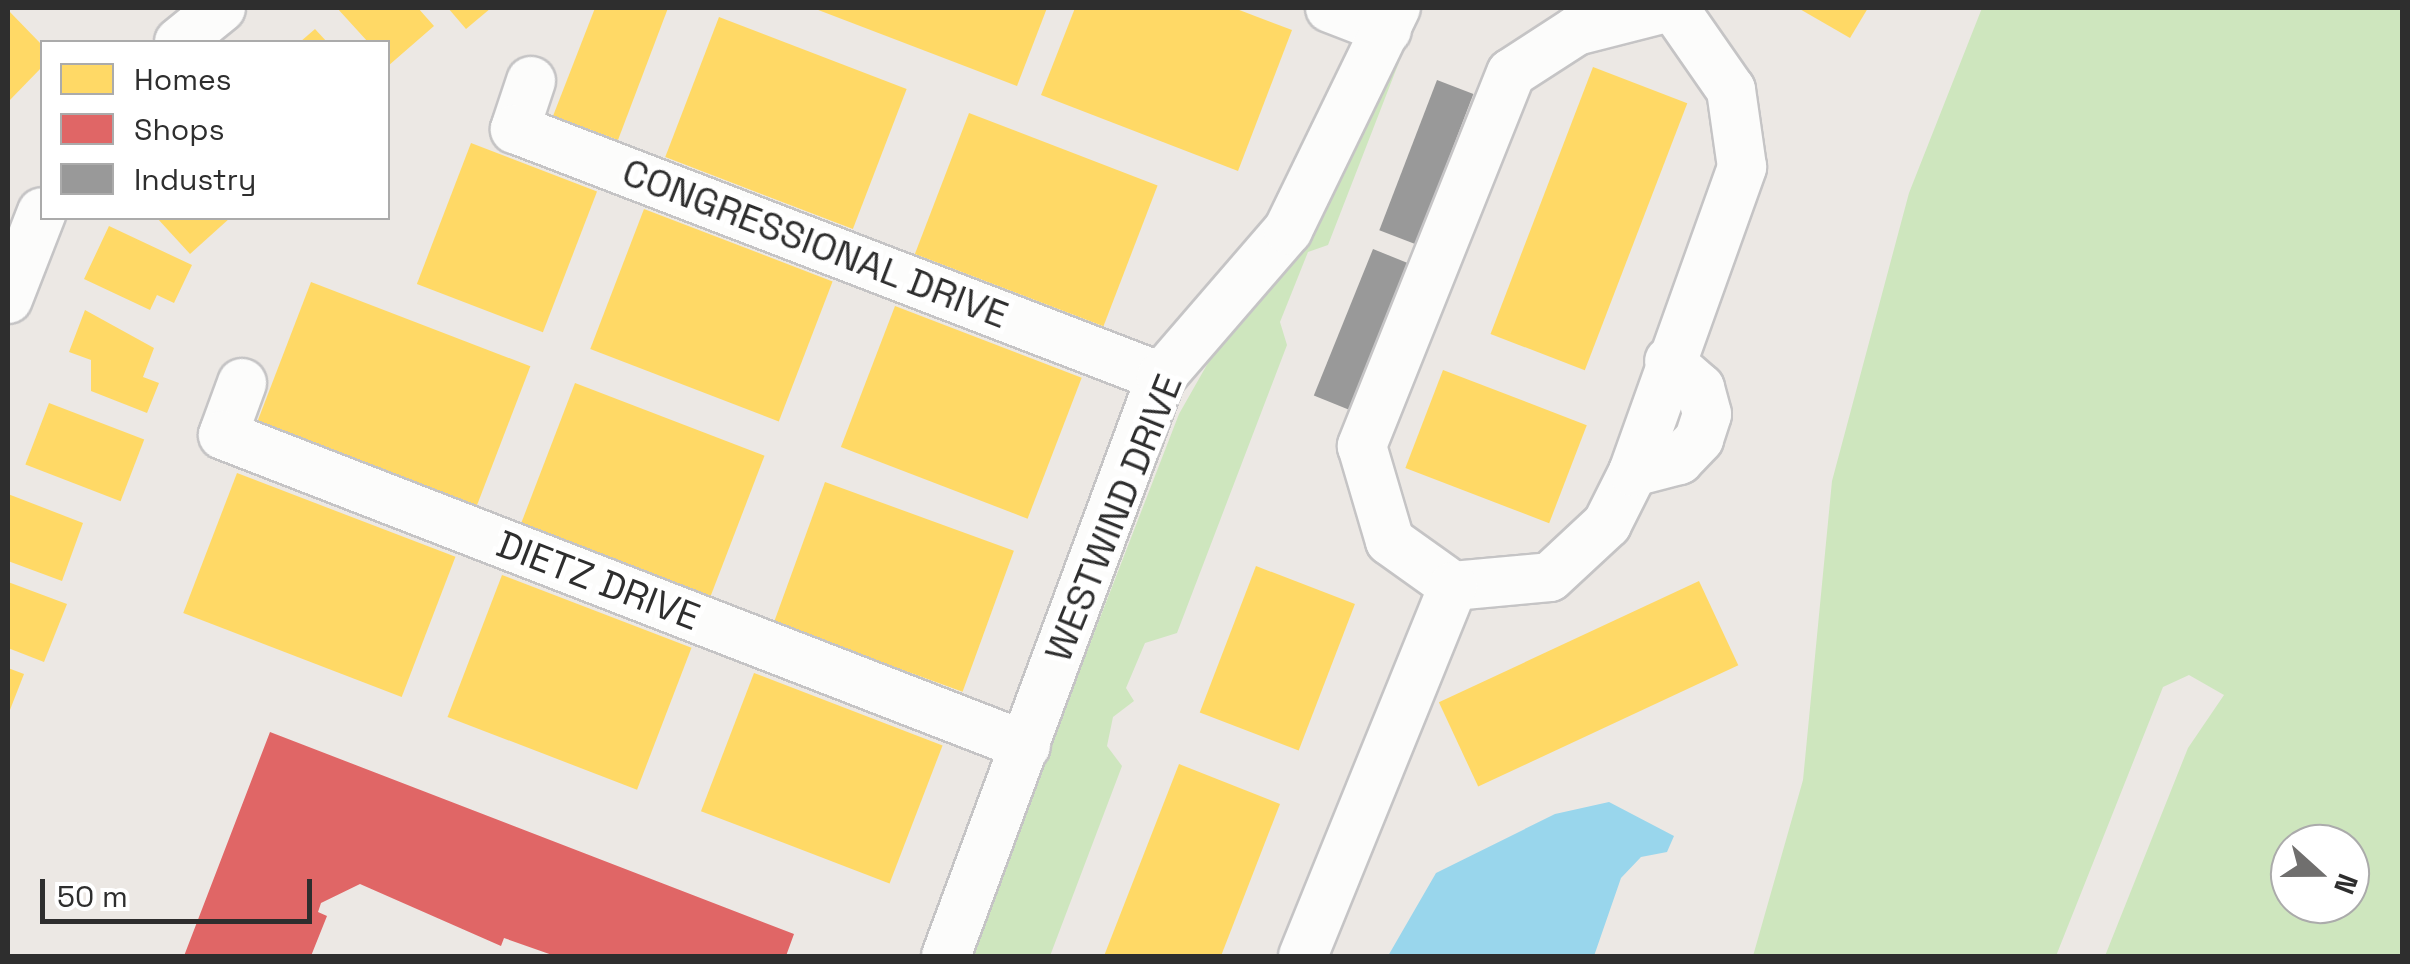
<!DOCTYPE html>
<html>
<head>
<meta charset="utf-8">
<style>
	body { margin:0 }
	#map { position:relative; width:2410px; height:964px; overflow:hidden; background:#ece8e4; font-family:"Space Grotesk",sans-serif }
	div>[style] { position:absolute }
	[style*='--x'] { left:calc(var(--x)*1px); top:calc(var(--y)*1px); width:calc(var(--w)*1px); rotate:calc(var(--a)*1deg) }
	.green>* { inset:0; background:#cee6be }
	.water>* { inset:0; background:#99d6ec }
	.homes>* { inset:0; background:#ffd966; transform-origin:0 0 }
	.shops>* { inset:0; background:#e06666 }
	.industry>* { inset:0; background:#999; transform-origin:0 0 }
	.roads { filter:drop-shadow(2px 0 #c5c4c5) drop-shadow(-2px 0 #c5c4c5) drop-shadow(0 2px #c5c4c5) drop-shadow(0 -2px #c5c4c5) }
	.minor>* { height:48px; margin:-24px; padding:0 24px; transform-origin:24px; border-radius:24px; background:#fcfcfb }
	span { translate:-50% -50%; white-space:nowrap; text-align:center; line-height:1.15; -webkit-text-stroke:10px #fff; paint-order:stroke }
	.street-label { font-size:38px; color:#2e2e2e }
	.frame { position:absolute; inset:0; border:10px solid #2e2e2e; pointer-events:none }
	.legend { position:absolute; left:40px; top:40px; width:350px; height:180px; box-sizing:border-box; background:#fff; border:2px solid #ababab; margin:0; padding:12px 18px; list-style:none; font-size:30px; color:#2e2e2e }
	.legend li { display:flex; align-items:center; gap:20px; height:50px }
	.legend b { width:50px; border:2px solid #ababab }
	.north { position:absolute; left:2270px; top:824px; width:100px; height:100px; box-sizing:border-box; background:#fff; border:2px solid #ababab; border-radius:50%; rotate:111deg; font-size:28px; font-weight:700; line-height:40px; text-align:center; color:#2e2e2e }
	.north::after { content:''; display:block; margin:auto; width:35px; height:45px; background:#706f6e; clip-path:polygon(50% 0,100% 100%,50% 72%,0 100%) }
	.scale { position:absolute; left:40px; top:879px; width:272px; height:45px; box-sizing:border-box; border:5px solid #2e2e2e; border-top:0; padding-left:12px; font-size:30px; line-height:35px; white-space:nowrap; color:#2e2e2e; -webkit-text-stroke:8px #fff; paint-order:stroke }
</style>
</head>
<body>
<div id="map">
	<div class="green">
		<div style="clip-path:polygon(1409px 8px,1420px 8px,1328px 245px,1308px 252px,1280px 322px,1287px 345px,1177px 633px,1145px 643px,1126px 688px,1134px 701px,1113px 717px,1107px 746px,1122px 766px,1050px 956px,969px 956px,1179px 414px,1221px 340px,1344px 175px)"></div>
		<div style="clip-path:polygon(evenodd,1982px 8px,2402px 8px,2402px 956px,2105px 956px,2188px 748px,2224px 695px,2189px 675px,2163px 687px,2056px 956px,1753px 956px,1803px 780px,1832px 481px,1909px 193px,1982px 8px,2290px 844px,2350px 844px,2350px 904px,2290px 904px,2290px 844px)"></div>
	</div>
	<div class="water">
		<div style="clip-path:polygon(1609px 802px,1674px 836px,1667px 852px,1641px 857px,1621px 878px,1594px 956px,1388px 956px,1436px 873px,1555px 814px)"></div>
	</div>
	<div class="homes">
		<div style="clip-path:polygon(337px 8px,418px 8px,434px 26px,388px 66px,388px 42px,368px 42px)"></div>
		<div style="clip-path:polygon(448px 8px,491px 8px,466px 29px)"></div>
		<div style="clip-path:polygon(595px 8px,668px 8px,618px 140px,553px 116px)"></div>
		<div style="clip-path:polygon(813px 8px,1047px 8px,1017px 86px)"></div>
		<div style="clip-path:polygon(1075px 8px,1234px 8px,1292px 30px,1238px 171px,1041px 95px)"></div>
		<div style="clip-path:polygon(1798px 8px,1868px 8px,1850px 38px)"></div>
		<div style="clip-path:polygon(8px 10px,42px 45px,42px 67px,8px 102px)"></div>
		<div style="left:719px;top:17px;width:201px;height:150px;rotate:21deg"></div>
		<div style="clip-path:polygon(315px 29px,327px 42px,300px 42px)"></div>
		<div style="left:1593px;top:67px;width:101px;height:286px;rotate:21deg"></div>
		<div style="left:969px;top:113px;width:202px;height:151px;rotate:21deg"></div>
		<div style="left:471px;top:143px;width:135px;height:151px;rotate:21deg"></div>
		<div style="left:644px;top:209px;width:202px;height:150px;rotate:21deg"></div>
		<div style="clip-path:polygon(157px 218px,230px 218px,190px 254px)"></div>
		<div style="clip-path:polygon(109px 226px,192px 265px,174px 303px,157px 295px,150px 310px,84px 279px)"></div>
		<div style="left:311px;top:282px;width:235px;height:149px;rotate:21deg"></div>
		<div style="left:895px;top:306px;width:200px;height:151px;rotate:21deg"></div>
		<div style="clip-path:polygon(85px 310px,154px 348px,143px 377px,159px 383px,147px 413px,91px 391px,91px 360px,69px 352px)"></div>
		<div style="left:1443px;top:370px;width:154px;height:105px;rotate:21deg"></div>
		<div style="left:575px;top:383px;width:203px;height:150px;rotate:21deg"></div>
		<div style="left:49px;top:403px;width:102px;height:66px;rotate:21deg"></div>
		<div style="left:237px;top:473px;width:234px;height:150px;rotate:21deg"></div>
		<div style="left:825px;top:482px;width:201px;height:150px;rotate:20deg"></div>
		<div style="clip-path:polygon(8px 494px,83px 523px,62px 581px,8px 561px)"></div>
		<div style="left:1256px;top:566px;width:106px;height:157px;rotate:21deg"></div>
		<div style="left:502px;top:575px;width:203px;height:152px;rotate:21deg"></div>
		<div style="left:1699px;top:581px;width:93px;height:287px;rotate:65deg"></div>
		<div style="clip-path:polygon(8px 582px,67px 604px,44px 662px,8px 648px)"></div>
		<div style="clip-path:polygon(8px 668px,24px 674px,8px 715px)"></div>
		<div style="left:754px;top:673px;width:202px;height:148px;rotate:21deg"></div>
		<div style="clip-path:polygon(1179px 764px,1280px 804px,1221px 956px,1104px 956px)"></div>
	</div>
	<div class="shops">
		<div style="clip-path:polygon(270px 732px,794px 934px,786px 956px,555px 956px,504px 938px,501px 946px,360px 884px,321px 903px,318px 912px,327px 916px,311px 956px,184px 956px)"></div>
	</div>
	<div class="industry">
		<div style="left:1437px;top:80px;width:39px;height:161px;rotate:21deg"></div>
		<div style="left:1373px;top:249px;width:38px;height:158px;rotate:22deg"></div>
	</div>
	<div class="roads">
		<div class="minor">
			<div style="--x:1330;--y:8;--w:61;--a:21.1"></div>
			<div style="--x:1666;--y:8;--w:93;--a:165.7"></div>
			<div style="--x:1576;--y:31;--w:77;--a:147.1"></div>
			<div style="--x:1511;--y:73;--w:402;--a:111.8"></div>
			<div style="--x:1362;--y:446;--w:99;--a:73.6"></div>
			<div style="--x:1390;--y:541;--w:77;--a:35.5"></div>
			<div style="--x:1453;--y:586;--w:97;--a:-5.3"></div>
			<div style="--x:1550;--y:577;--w:78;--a:-42.9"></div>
			<div style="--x:1607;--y:524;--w:58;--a:-63.4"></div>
			<div style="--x:1633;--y:472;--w:324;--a:-70.3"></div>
			<div style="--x:1742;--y:167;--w:78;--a:-98.1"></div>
			<div style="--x:1731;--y:90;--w:100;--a:-124.8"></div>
			<div style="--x:179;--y:42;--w:54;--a:-39"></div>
			<div style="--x:531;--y:81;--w:51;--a:108.4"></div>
			<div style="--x:515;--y:129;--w:692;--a:21"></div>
			<div style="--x:8;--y:299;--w:93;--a:-68.7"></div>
			<div style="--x:242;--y:383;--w:55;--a:110.1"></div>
			<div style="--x:223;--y:435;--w:861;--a:21.17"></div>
			<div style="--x:1633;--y:472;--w:48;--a:-14.6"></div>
			<div style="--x:1679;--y:460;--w:29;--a:-46"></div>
			<div style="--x:1699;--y:439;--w:26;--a:-72"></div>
			<div style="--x:1707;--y:414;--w:27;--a:-105"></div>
			<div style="--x:1700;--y:388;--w:41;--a:-138.9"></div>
			<div style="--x:946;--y:956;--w:618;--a:-69.63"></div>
			<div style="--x:1161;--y:377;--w:194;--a:-49.2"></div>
			<div style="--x:1288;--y:230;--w:247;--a:-64.1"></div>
			<div style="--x:1303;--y:956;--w:399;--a:-67.9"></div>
		</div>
	</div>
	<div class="street-label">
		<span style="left:815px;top:244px;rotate:21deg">CONGRESSIONAL DRIVE</span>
		<span style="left:1114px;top:518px;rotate:-68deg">WESTWIND DRIVE</span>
		<span style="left:598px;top:581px;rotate:21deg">DIETZ DRIVE</span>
	</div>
	<div class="frame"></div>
	<ul class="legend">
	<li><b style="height:28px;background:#ffd966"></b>Homes</li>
	<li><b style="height:28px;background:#e06666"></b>Shops</li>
	<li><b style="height:28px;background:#999"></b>Industry</li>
	</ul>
	<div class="north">N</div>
	<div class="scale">50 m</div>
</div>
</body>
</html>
